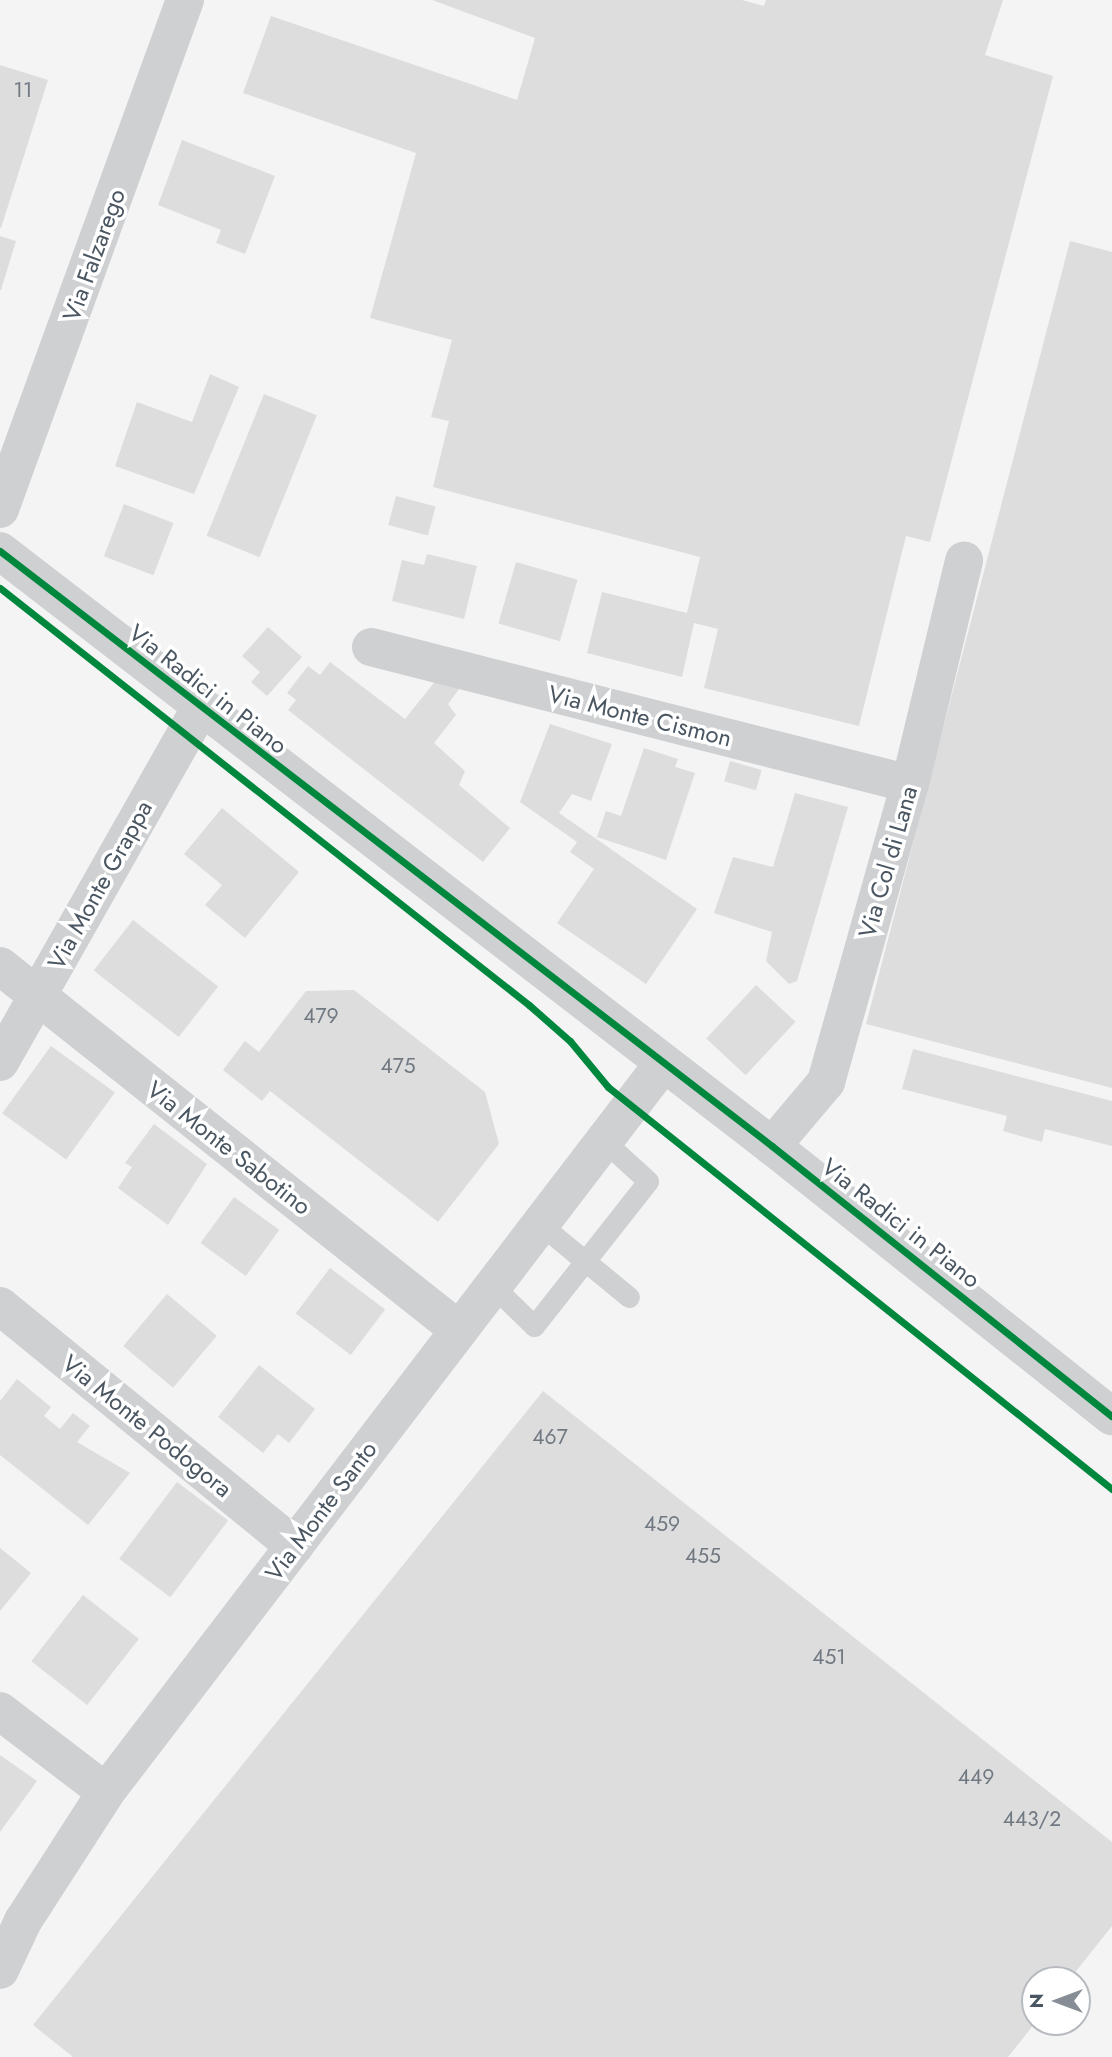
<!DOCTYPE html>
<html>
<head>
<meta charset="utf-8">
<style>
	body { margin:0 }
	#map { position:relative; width:1112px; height:2057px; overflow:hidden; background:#f4f4f4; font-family:Jost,sans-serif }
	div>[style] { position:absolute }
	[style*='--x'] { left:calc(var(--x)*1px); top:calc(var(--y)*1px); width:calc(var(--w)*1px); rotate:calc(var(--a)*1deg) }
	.building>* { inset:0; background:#ddddde; transform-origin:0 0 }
	.service>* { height:21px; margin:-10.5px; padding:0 10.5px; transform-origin:10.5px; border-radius:10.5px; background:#ced0d2 }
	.minor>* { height:38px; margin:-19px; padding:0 19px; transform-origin:19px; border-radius:19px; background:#ced0d2 }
	.tertiary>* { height:38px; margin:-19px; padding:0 19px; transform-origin:19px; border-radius:19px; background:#ced0d2 }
	.cycleway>* { height:7px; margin:-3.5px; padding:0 3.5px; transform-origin:3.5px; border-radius:3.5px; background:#00873e }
	span { translate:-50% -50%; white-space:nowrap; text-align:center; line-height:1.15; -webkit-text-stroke:7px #fff; paint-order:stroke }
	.number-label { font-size:21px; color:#707881 }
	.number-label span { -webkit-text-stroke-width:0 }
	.street-label { font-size:24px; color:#4a5661 }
	.north { position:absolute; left:1021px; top:1966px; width:70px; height:70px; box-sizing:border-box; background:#fff; border:2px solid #b7bbc0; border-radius:50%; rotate:270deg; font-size:19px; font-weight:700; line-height:28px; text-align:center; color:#4a5661 }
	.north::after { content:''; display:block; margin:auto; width:24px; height:32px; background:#868d94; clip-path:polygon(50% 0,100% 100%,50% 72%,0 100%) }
</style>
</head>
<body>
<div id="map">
	<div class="building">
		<div style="clip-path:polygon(432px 0,742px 0,764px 6px,766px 0,1003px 0,985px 55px,1053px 76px,930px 542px,906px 536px,859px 726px,704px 688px,718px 629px,694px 623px,682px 677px,587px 653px,602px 592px,687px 613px,700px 557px,433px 487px,449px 421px,431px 417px,452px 340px,370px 318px,416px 153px,243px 93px,271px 16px,517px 100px,535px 38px)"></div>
		<div style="clip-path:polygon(0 65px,48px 80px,1px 228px,0 228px)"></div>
		<div style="clip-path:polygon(182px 140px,275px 176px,245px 254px,216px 243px,221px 230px,158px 205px)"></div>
		<div style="clip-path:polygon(0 236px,16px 241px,1px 290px,0 290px)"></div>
		<div style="clip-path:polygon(1070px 241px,1112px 252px,1112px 1088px,866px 1024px)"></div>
		<div style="clip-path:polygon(210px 374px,239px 387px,194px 494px,115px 466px,137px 402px,192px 422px)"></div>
		<div style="left:264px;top:394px;width:57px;height:153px;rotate:22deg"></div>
		<div style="left:396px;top:496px;width:41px;height:30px;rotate:15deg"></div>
		<div style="left:124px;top:504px;width:53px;height:56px;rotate:21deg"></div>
		<div style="clip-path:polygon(427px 554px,477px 566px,464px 619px,392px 601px,402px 560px,424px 565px)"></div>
		<div style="left:516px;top:562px;width:64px;height:64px;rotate:16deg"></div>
		<div style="clip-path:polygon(268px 627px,302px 657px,267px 696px,251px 682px,260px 672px,242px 656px)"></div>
		<div style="clip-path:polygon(330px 662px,405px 719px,441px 674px,465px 681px,448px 704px,456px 715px,434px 743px,465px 771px,459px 785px,510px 828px,483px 862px,288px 710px,296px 700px,287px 693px,308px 666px,320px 675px)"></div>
		<div style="clip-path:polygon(550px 724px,612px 744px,591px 801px,572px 794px,559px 813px,697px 909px,646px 984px,557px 923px,594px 869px,570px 852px,577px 842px,520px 802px)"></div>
		<div style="clip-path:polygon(644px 748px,678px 759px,675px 767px,695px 773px,666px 860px,597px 837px,606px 811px,621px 816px)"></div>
		<div style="left:730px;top:761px;width:33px;height:21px;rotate:16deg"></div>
		<div style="clip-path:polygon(795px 793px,848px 807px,797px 981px,789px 984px,766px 961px,772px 932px,714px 913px,733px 857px,773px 867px)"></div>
		<div style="clip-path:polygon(222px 808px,299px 872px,245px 938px,205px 905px,222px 885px,184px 854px)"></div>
		<div style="left:133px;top:920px;width:108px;height:64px;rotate:38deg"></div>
		<div style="left:756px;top:985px;width:54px;height:73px;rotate:43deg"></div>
		<div style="clip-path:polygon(354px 990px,485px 1092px,499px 1144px,438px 1222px,270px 1091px,262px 1101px,223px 1070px,245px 1041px,259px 1052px,306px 991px)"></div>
		<div style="left:51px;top:1046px;width:79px;height:83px;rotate:36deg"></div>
		<div style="clip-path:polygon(913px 1049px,1112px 1101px,1112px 1146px,1045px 1129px,1042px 1142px,1003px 1131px,1007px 1116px,902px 1089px)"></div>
		<div style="clip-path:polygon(154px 1124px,207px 1164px,168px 1225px,118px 1188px,132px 1167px,125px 1163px)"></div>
		<div style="left:234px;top:1197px;width:56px;height:57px;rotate:36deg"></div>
		<div style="left:330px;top:1268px;width:69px;height:57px;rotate:37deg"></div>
		<div style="left:167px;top:1294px;width:65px;height:68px;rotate:40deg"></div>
		<div style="clip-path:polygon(259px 1365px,315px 1409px,289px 1443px,278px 1434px,263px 1453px,218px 1417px)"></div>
		<div style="clip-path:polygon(17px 1379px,51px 1407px,44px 1416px,60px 1429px,73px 1413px,90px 1426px,77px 1442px,130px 1473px,88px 1525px,0 1455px,0 1401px)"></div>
		<div style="clip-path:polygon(543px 1391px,1112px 1842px,1112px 1926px,1069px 1980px,1035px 1980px,1035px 2023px,1008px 2057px,73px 2057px,33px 2025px)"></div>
		<div style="left:177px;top:1482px;width:64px;height:96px;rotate:37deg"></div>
		<div style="clip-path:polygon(0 1548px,31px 1573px,0 1611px)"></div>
		<div style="left:83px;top:1595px;width:71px;height:84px;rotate:38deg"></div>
		<div style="clip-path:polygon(0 1755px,37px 1781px,0 1832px)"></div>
	</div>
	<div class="service">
		<div style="--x:540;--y:1224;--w:115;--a:39.4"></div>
		<div style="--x:493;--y:1286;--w:57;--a:44.3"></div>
		<div style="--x:534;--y:1326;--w:184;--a:-51.8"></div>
		<div style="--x:648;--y:1181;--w:59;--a:-137.7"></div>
	</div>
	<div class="minor">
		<div style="--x:0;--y:509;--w:542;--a:-70.03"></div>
		<div style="--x:371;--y:647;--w:556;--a:14.26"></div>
		<div style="--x:0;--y:966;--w:586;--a:38.42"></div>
		<div style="--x:0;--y:1062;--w:407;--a:-60.5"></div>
		<div style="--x:772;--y:1146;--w:84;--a:-49.8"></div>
		<div style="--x:826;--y:1082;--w:310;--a:-74.3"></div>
		<div style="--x:910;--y:784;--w:230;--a:-76.4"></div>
		<div style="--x:0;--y:1306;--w:380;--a:39.2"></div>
		<div style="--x:0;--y:1711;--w:133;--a:37.4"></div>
		<div style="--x:0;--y:1970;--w:54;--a:-64.9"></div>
		<div style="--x:23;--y:1921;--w:153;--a:-57.2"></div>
		<div style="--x:106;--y:1792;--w:915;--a:-52.59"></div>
	</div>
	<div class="tertiary">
		<div style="--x:0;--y:551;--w:975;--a:37.62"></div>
		<div style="--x:772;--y:1146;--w:434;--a:38.5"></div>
	</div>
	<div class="cycleway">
		<div style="--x:0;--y:551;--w:975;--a:37.62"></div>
		<div style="--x:772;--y:1146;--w:434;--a:38.5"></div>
		<div style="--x:0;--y:588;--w:674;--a:38.25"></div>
		<div style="--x:529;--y:1005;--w:55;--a:41.3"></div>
		<div style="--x:570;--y:1041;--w:60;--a:50.4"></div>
		<div style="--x:608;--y:1087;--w:645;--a:38.58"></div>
	</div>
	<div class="number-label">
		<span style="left:23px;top:90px">11</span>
		<span style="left:321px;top:1016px">479</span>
		<span style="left:398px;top:1066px">475</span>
		<span style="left:550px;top:1437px">467</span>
		<span style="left:662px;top:1524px">459</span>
		<span style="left:703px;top:1556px">455</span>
		<span style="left:829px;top:1657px">451</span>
		<span style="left:976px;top:1777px">449</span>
		<span style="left:1032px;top:1819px">443/2</span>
	</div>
	<div class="street-label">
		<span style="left:94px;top:255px;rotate:-70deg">Via Falzarego</span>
		<span style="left:208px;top:689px;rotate:38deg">Via Radici in Piano</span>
		<span style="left:640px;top:716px;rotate:14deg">Via Monte Cismon</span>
		<span style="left:888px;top:862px;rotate:-74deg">Via Col di Lana</span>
		<span style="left:100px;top:885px;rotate:-61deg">Via Monte Grappa</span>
		<span style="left:229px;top:1148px;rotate:38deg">Via Monte Sabotino</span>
		<span style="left:901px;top:1223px;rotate:38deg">Via Radici in Piano</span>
		<span style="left:147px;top:1426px;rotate:39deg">Via Monte Podogora</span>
		<span style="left:321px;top:1511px;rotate:-53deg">Via Monte Santo</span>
	</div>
	<div class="north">N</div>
</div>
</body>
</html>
